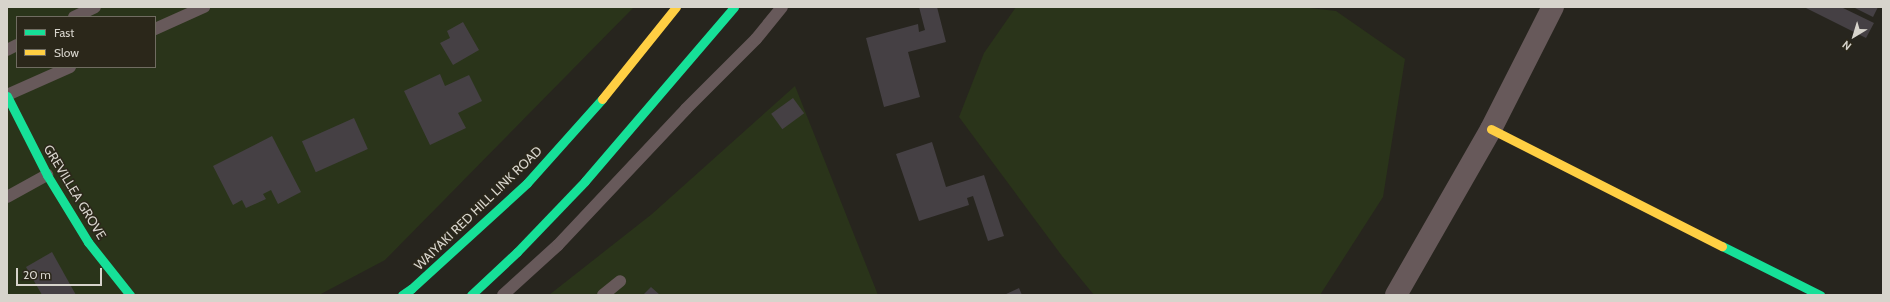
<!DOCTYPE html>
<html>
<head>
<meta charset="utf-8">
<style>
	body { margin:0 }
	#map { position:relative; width:1890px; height:302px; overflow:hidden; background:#27251e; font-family:Cabin,sans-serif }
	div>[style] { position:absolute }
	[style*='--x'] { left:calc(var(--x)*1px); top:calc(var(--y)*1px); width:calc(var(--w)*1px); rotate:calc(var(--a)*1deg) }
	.green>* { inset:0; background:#2a341a }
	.building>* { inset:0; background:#454044; transform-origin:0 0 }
	.lane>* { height:12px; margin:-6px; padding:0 6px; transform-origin:6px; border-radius:6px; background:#67595a }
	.street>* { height:22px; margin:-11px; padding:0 11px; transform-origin:11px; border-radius:11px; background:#67595a }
	.fast>* { height:9px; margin:-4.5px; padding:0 4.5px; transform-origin:4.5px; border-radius:4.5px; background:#16e098 }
	.slow>* { height:9px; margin:-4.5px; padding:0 4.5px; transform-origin:4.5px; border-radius:4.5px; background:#ffcf43 }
	span { translate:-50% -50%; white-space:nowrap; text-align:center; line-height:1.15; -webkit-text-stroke:3px #2b271a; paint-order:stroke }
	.street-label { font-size:13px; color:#d7d4cc }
	.frame { position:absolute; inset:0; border:8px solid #d7d4cc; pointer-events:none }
	.legend { position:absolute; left:16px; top:16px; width:140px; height:52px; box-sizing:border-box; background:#2b271a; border:1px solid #706c61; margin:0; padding:5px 7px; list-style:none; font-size:12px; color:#d7d4cc }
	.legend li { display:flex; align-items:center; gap:8px; height:20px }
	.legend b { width:20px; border:1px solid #706c61 }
	.north { position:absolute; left:1834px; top:16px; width:40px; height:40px; -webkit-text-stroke:3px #2b271a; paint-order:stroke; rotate:218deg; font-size:11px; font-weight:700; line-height:16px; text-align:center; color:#d7d4cc }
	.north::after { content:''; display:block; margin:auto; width:14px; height:18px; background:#d7d4cc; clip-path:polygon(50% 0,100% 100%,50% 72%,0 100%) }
	.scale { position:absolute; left:16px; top:268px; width:86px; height:18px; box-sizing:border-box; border:2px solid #d7d4cc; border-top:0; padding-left:5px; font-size:12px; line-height:14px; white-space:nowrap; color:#d7d4cc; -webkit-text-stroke:3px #2b271a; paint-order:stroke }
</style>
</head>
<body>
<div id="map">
	<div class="green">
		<div style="clip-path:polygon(evenodd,7px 7px,634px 7px,385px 260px,319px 295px,7px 295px,7px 7px,17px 17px,155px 17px,155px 67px,17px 67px,17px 17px)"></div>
		<div style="clip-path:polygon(1016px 7px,1301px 7px,1336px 11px,1405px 59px,1383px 197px,1320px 295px,1094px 295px,1062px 256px,959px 117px,984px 53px)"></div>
		<div style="clip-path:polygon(795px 86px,878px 295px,549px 295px,652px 214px)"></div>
	</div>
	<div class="building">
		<div style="clip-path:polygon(919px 7px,937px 7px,946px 42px,908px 52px,920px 97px,884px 107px,866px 38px,918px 24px,919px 32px,925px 30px)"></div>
		<div style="clip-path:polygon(1804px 7px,1841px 7px,1874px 23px,1866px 38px)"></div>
		<div style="clip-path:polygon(1853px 7px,1878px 7px,1873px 17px)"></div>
		<div style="clip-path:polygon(463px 22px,479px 50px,453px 65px,440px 43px,450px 38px,447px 31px)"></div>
		<div style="clip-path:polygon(440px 74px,445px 86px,469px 75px,482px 101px,458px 113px,466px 128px,430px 145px,404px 91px)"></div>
		<div style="left:793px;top:98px;width:19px;height:27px;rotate:54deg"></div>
		<div style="left:354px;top:118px;width:34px;height:57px;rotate:66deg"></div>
		<div style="clip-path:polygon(272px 136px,301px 192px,278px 204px,271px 190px,263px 194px,266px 199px,246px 208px,242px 200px,233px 205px,213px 166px)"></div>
		<div style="clip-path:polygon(932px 142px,946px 187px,984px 175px,1004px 236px,988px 241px,973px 196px,967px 198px,969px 205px,919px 221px,896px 154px)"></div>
		<div style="clip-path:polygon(52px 252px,76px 295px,42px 295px,26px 267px)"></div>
		<div style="clip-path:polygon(651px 287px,660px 295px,643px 295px)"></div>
		<div style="clip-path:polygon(1019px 288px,1022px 295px,1004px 295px)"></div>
	</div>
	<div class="lane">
		<div style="--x:74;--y:17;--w:23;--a:-25"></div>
		<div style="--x:155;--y:29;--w:54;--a:-24.2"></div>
		<div style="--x:7;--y:50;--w:11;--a:-27"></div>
		<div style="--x:7;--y:95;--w:69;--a:-24"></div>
		<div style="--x:7;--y:197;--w:46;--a:-28.8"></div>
		<div style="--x:503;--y:295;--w:74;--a:-42.3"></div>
		<div style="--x:558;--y:245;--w:187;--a:-46.7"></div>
		<div style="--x:686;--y:109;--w:99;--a:-45"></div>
		<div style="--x:756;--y:39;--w:41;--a:-50.9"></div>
		<div style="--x:603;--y:295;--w:22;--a:-39"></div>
	</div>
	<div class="street">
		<div style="--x:1396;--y:295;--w:191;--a:-60.2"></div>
		<div style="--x:1491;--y:129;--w:137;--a:-63.1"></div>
	</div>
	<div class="fast">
		<div style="--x:7;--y:96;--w:89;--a:63.1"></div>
		<div style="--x:47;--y:175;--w:79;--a:58.5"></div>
		<div style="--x:88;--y:242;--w:68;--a:51.6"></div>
		<div style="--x:1722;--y:246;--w:110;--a:26.6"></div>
		<div style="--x:402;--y:295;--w:11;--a:-34"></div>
		<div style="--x:411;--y:289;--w:157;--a:-42.4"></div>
		<div style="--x:527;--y:183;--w:113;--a:-48.2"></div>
		<div style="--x:471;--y:295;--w:63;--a:-43.1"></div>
		<div style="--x:517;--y:252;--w:98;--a:-46.2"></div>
		<div style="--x:585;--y:181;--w:229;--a:-49.4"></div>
	</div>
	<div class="slow">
		<div style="--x:602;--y:99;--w:118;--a:-51.2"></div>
		<div style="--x:1491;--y:129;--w:259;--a:26.9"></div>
	</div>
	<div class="street-label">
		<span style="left:75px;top:192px;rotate:59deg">GREVILLEA GROVE</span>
		<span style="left:478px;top:208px;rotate:-44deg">WAIYAKI RED HILL LINK ROAD</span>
	</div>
	<div class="frame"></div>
	<ul class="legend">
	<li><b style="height:5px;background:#16e098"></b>Fast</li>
	<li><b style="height:5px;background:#ffcf43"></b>Slow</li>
	</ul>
	<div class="north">N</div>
	<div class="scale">20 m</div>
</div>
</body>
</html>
